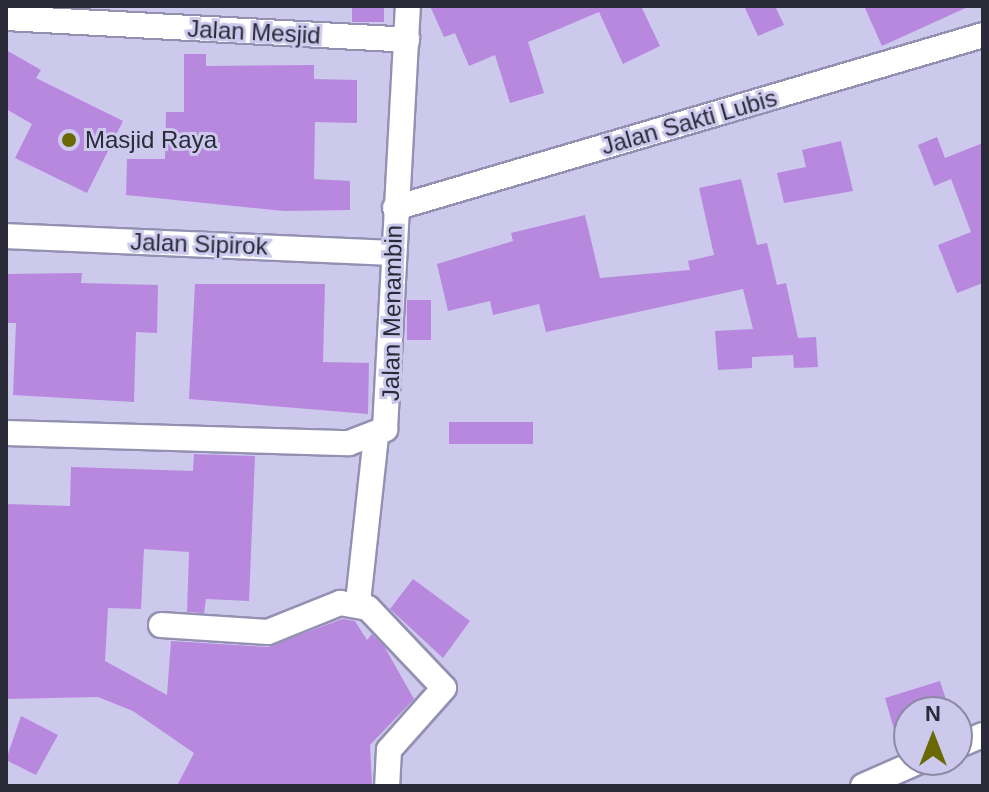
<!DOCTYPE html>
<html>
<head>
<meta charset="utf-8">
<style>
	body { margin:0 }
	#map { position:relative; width:989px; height:792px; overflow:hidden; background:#ccc9ed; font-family:Helvetica,sans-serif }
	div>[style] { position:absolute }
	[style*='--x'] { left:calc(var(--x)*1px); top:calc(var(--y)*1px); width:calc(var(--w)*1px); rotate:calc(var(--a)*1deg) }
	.building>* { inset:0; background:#b888df; transform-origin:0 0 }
	.roads { filter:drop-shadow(2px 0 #9390b2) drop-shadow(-2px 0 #9390b2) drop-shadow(0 2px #9390b2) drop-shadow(0 -2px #9390b2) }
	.street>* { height:24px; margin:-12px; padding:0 12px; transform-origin:12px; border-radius:12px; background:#fff }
	.dots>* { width:22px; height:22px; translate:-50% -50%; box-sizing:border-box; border:4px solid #ccc9ed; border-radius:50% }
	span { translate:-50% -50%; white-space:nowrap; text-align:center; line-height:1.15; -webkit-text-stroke:6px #ccc9ed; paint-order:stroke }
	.street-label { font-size:24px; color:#2b2a38 }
	.poi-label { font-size:24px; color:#2b2a38 }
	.left { translate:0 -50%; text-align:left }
	.frame { position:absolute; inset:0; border:8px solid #2b2a38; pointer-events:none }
	.north { position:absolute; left:893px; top:696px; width:80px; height:80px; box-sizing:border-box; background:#ccc9ed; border:2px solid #8c89a5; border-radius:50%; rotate:0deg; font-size:22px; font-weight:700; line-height:32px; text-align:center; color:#2b2a38 }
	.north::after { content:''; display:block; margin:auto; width:28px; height:36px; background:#6a6803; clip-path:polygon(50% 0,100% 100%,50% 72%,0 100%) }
</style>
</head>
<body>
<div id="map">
	<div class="building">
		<div style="left:352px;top:6px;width:32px;height:16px"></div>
		<div style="clip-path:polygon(430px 6px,641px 6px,660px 46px,623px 64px,599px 12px,528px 42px,544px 93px,510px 103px,495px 55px,469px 66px,455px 33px,444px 37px)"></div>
		<div style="clip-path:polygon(744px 6px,775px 6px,784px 25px,758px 36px)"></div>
		<div style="clip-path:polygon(864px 6px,970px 6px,882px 46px)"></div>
		<div style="clip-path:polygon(6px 50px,41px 70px,36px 78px,123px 121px,87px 193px,15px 158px,32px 124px,6px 109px)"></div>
		<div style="clip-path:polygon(184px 54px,206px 54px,206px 66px,314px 65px,314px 79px,357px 80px,357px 123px,315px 122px,314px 179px,350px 181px,350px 210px,284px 211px,126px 195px,127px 159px,165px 159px,166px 112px,184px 112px)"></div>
		<div style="clip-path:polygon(937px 137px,945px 158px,983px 143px,983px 283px,957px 293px,938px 245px,971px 232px,951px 179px,934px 186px,918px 145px)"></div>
		<div style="clip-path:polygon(841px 141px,853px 191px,784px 203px,777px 173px,806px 167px,802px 150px)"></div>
		<div style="clip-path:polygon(741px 179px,757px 245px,767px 243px,777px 285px,786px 283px,798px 338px,816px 337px,818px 367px,794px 368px,793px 355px,752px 357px,752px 368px,718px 370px,715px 331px,753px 329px,743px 289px,546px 332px,539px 304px,493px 315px,490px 301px,448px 311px,437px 264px,513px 241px,511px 233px,585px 215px,600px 278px,690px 270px,688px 261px,714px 255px,699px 188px)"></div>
		<div style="clip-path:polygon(82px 273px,81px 283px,158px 285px,157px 333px,136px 332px,134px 402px,13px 395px,16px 323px,6px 323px,6px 274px)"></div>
		<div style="clip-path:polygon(195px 284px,325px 284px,323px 362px,369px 363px,368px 414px,189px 399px)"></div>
		<div style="left:407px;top:300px;width:24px;height:40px"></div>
		<div style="left:449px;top:422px;width:84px;height:22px"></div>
		<div style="clip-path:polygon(194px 454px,255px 456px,249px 601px,206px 599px,204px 613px,187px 612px,189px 552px,144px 549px,141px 609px,108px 608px,105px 661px,167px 695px,171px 641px,268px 647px,342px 619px,355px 621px,367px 640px,372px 634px,384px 646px,414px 699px,370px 745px,372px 786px,177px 786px,194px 753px,133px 711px,98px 697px,7px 699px,7px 504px,70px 506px,71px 467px,193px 471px)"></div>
		<div style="clip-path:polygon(413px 579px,470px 621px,443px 658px,390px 609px)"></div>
		<div style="clip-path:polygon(940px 681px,950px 712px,909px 712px,909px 749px,901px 753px,885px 698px)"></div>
		<div style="clip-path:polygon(21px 716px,58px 735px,36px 775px,6px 760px)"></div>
	</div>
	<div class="roads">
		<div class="street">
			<div style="--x:6;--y:18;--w:402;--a:3.1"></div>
			<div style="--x:395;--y:208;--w:613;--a:-16.39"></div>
			<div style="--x:6;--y:236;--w:387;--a:2.5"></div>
			<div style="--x:6;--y:433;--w:343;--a:1.7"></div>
			<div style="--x:349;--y:443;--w:39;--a:-21"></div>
			<div style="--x:385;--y:429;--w:424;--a:-86.9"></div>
			<div style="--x:358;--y:602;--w:167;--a:-83.8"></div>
			<div style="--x:161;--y:625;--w:107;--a:3.7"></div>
			<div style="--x:268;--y:632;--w:78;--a:-21.9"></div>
			<div style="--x:340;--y:603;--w:28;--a:10"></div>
			<div style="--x:368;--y:608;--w:110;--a:46.5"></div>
			<div style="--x:444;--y:688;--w:83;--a:131.6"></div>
			<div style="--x:389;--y:750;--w:36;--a:93"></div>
			<div style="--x:957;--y:746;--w:28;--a:-23"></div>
			<div style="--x:863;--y:786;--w:64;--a:-23.8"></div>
		</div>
	</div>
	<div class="dots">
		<div style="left:69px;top:140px;background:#6a6803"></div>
	</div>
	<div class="street-label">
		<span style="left:254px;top:32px;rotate:3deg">Jalan Mesjid</span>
		<span style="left:689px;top:122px;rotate:-16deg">Jalan Sakti Lubis</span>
		<span style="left:199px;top:244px;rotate:2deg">Jalan Sipirok</span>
		<span style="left:392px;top:313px;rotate:-89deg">Jalan Menambin</span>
	</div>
	<div class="poi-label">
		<span class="left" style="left:85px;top:140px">Masjid Raya</span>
	</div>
	<div class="frame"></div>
	<div class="north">N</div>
</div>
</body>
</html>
